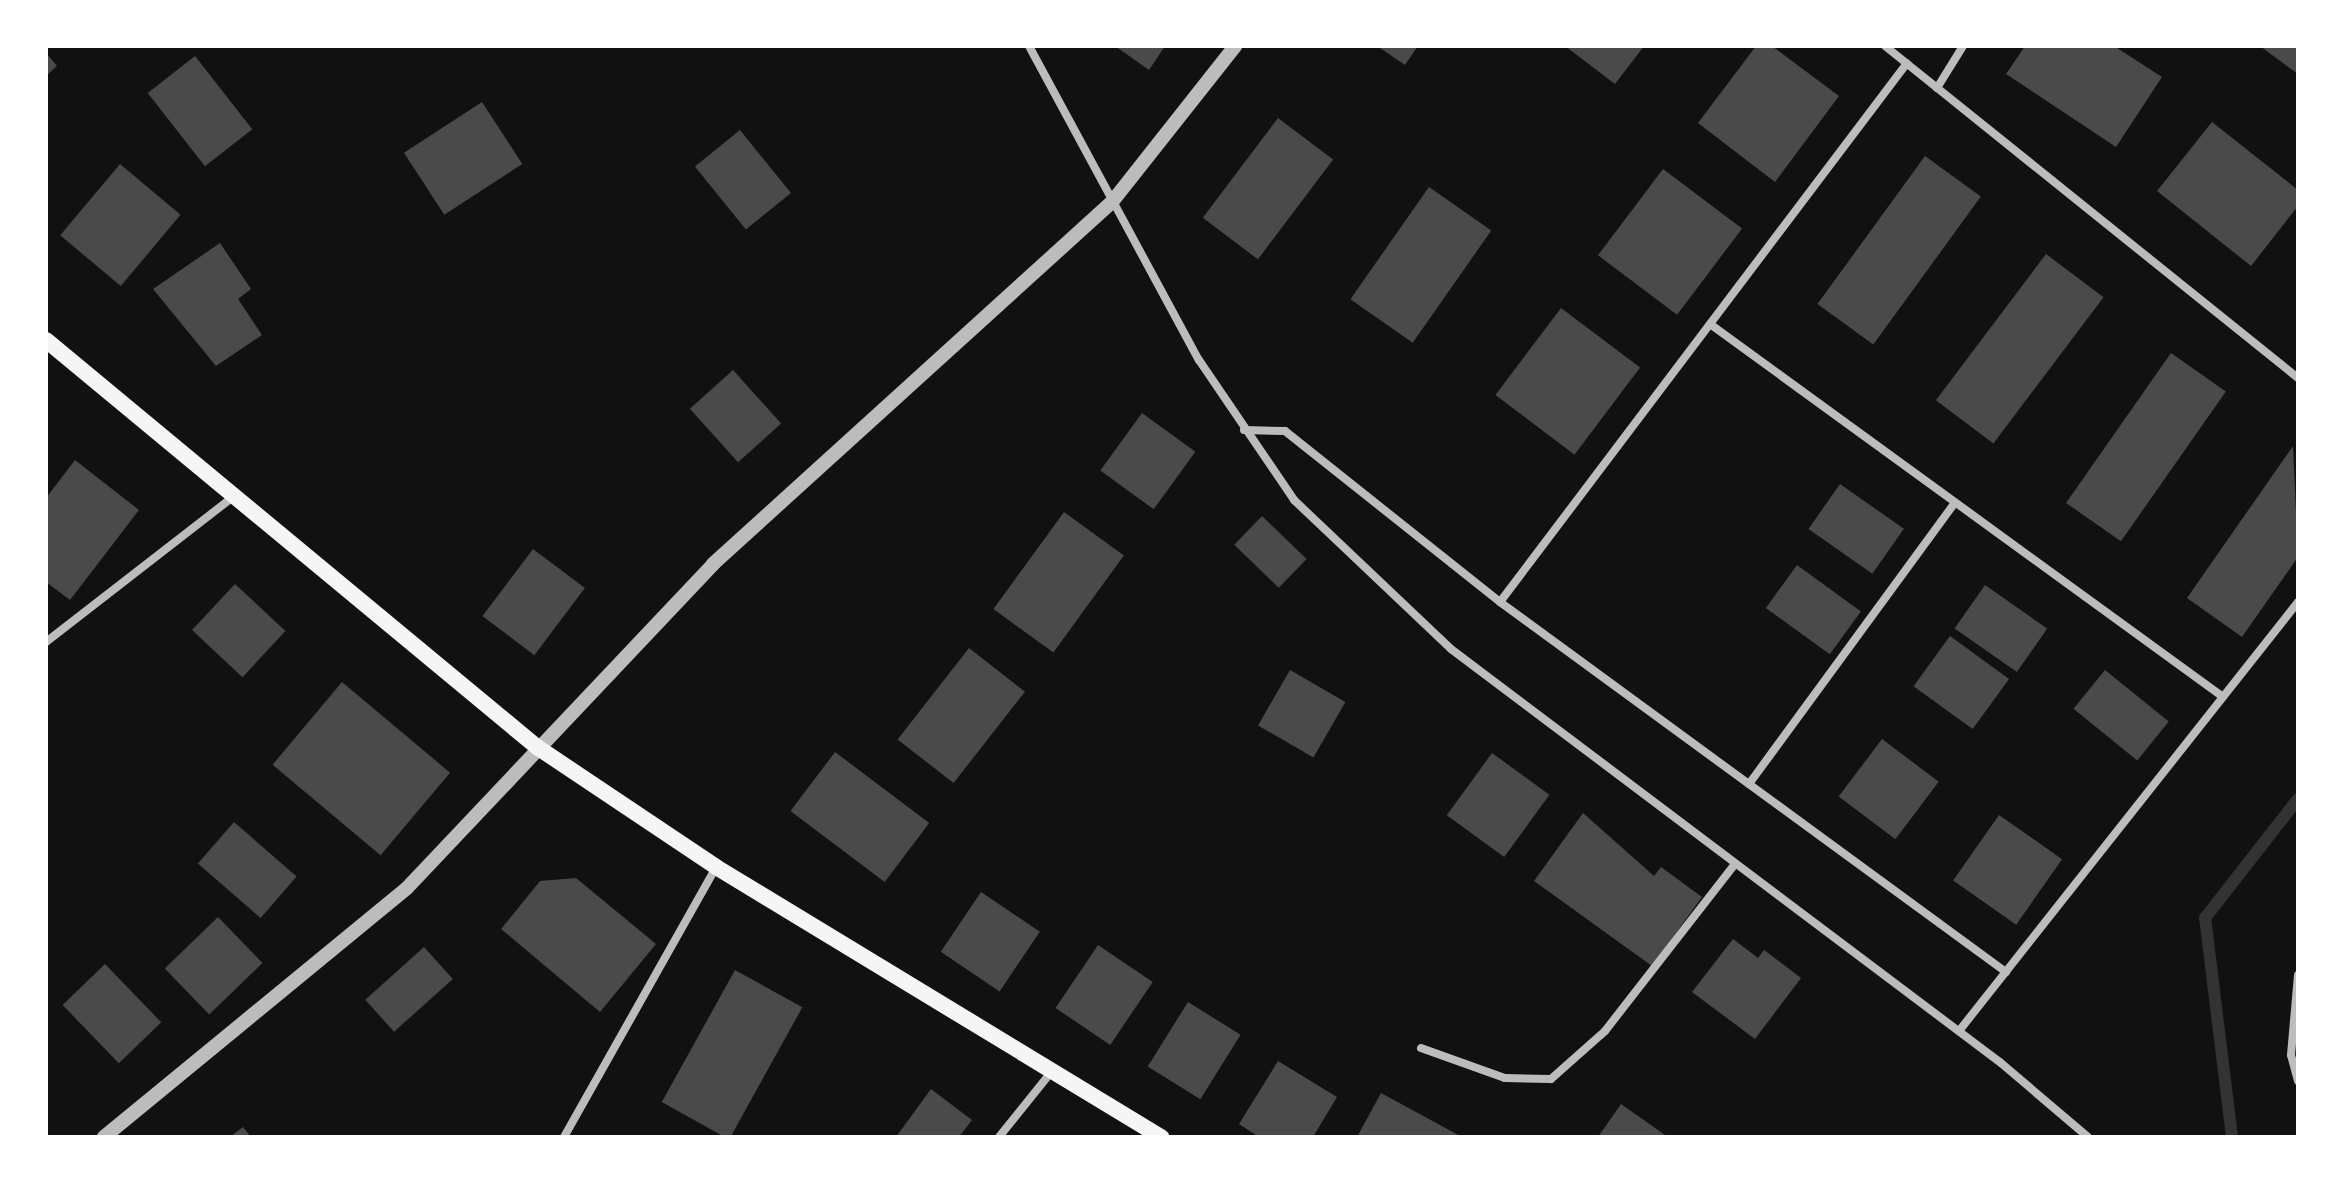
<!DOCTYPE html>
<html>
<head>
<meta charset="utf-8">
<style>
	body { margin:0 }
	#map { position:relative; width:2344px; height:1183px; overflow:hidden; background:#111; font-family:Overpass,sans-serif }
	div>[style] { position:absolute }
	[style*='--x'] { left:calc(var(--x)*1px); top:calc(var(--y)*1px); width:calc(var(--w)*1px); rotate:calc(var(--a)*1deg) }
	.stream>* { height:12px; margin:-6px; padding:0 6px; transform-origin:6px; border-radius:6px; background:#333 }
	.building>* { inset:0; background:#4a4a4a; transform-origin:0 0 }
	.minor>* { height:8px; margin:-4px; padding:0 4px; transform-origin:4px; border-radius:4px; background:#bcbcbc }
	.tertiary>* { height:14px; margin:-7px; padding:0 7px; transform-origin:7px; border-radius:7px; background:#bcbcbc }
	.secondary>* { height:16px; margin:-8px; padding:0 8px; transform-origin:8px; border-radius:8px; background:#f5f5f5 }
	span { translate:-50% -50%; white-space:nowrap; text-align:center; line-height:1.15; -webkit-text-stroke:6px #fff; paint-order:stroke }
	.frame { position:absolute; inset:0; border:48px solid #fff; pointer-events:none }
</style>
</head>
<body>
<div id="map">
	<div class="stream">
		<div style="--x:2232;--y:1137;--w:221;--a:-97"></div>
		<div style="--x:2205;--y:918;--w:151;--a:-52"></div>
	</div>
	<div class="building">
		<div style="clip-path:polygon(1115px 46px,1165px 46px,1149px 70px)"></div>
		<div style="clip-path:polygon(1377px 46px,1418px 46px,1405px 65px)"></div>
		<div style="clip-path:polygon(1565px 46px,1644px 46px,1615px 84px)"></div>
		<div style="clip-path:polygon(1756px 46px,1772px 46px,1839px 96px,1775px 182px,1698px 123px)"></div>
		<div style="clip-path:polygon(2025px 46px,2114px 46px,2162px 77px,2116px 147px,2006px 74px)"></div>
		<div style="clip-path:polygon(2260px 46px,2298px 46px,2298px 74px)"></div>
		<div style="clip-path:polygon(46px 53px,57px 66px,46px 76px)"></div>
		<div style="left:195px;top:56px;width:93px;height:60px;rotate:52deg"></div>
		<div style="left:482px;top:102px;width:74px;height:93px;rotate:57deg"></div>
		<div style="left:1278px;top:118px;width:69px;height:125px;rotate:37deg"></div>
		<div style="clip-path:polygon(2212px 122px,2298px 190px,2298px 206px,2251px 266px,2157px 191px)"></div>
		<div style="left:740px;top:130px;width:81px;height:58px;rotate:51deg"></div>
		<div style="left:1925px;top:156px;width:69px;height:183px;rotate:36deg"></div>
		<div style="left:120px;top:164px;width:79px;height:93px;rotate:40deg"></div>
		<div style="left:1663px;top:169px;width:99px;height:108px;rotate:37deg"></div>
		<div style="left:1429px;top:187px;width:76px;height:137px;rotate:35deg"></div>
		<div style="clip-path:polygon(220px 243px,251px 289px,238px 299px,262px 335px,216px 366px,153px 289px)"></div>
		<div style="left:2046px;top:254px;width:72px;height:183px;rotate:37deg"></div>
		<div style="left:1561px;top:308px;width:99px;height:109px;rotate:37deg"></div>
		<div style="left:2171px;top:353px;width:67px;height:183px;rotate:35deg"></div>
		<div style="left:733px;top:370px;width:72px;height:58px;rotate:48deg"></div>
		<div style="left:1142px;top:413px;width:66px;height:71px;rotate:36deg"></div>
		<div style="clip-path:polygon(2293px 446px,2298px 557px,2242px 637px,2187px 598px)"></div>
		<div style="clip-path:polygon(75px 460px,139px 510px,70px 600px,46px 582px,46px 498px)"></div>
		<div style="left:1840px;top:484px;width:78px;height:55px;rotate:35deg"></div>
		<div style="left:1064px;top:512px;width:74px;height:120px;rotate:36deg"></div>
		<div style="left:1262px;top:516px;width:62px;height:40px;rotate:44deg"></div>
		<div style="left:533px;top:549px;width:65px;height:84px;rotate:37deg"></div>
		<div style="left:1797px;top:565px;width:79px;height:53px;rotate:36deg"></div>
		<div style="left:235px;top:584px;width:69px;height:63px;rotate:43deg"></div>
		<div style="left:1985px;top:585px;width:76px;height:53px;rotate:35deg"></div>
		<div style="left:1950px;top:636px;width:73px;height:62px;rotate:36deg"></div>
		<div style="left:969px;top:648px;width:71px;height:116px;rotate:38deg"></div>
		<div style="left:1290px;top:670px;width:64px;height:64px;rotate:30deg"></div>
		<div style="left:2105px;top:670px;width:82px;height:50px;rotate:39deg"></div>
		<div style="left:342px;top:682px;width:141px;height:108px;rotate:40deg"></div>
		<div style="left:1882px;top:739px;width:71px;height:72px;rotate:37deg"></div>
		<div style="left:835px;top:752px;width:118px;height:74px;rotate:37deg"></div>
		<div style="left:1492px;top:753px;width:71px;height:77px;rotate:36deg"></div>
		<div style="clip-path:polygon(1583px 813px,1654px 876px,1661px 867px,1702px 897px,1652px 966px,1534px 881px)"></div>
		<div style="left:1999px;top:815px;width:77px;height:80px;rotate:35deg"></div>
		<div style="left:234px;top:822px;width:83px;height:55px;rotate:41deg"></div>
		<div style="clip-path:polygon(576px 878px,656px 944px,600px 1012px,501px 929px,540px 881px)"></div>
		<div style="left:981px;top:892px;width:71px;height:72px;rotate:34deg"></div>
		<div style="left:218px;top:917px;width:64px;height:74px;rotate:46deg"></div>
		<div style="clip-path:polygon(1733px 939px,1758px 958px,1764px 950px,1801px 978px,1755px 1039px,1692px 992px)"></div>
		<div style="left:1098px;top:945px;width:66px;height:76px;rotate:34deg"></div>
		<div style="left:424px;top:947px;width:43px;height:79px;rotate:48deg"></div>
		<div style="left:105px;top:964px;width:81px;height:59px;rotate:46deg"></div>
		<div style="left:735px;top:970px;width:77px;height:151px;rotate:29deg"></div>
		<div style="left:1188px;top:1002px;width:62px;height:76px;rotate:32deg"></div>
		<div style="clip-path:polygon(1278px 1061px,1337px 1097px,1313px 1137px,1259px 1137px,1239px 1124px)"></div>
		<div style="clip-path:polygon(931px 1089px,972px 1120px,959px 1137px,896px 1137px)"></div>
		<div style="clip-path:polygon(1381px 1093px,1462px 1137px,1357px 1137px)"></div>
		<div style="clip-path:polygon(1621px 1104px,1668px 1137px,1598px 1137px)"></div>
		<div style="clip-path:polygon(243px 1127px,251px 1137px,230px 1137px)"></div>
	</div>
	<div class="minor">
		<div style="--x:1029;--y:46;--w:357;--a:61.6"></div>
		<div style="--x:1199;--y:360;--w:169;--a:55.8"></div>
		<div style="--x:1294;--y:500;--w:216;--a:43.5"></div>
		<div style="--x:1451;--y:649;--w:688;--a:36.97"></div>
		<div style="--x:2001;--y:1063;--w:114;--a:40.4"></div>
		<div style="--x:1885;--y:46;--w:530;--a:38.79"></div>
		<div style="--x:1937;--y:88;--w:49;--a:-58.2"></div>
		<div style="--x:1710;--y:324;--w:634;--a:36.02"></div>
		<div style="--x:1244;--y:430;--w:41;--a:1.4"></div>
		<div style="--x:1285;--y:431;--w:275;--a:38.5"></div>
		<div style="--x:1500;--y:602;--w:627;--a:36.18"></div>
		<div style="--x:1500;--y:602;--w:675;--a:-52.94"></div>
		<div style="--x:46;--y:642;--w:237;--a:-37.8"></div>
		<div style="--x:1749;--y:784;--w:348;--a:-53.8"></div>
		<div style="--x:2298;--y:975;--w:80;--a:95"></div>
		<div style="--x:2291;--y:1055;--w:27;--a:75"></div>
		<div style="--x:1959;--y:1031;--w:547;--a:-51.68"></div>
		<div style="--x:1421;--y:1048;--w:89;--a:19.7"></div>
		<div style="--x:1505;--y:1078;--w:46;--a:1.2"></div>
		<div style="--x:1551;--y:1079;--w:72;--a:-41.6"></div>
		<div style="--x:1605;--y:1031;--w:210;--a:-52.1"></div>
		<div style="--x:564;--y:1137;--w:310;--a:-60.6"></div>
		<div style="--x:999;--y:1137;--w:85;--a:-51.2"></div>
	</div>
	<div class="tertiary">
		<div style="--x:104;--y:1137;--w:392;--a:-39.4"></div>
		<div style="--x:407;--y:888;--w:446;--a:-46.6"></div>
		<div style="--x:713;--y:564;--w:539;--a:-42.22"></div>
		<div style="--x:1112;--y:202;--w:199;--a:-51.7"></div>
	</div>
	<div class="secondary">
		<div style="--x:46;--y:340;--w:638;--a:39.66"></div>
		<div style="--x:537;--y:747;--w:216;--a:33.8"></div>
		<div style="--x:716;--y:867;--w:521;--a:31.25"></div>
	</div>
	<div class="frame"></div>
</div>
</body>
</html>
